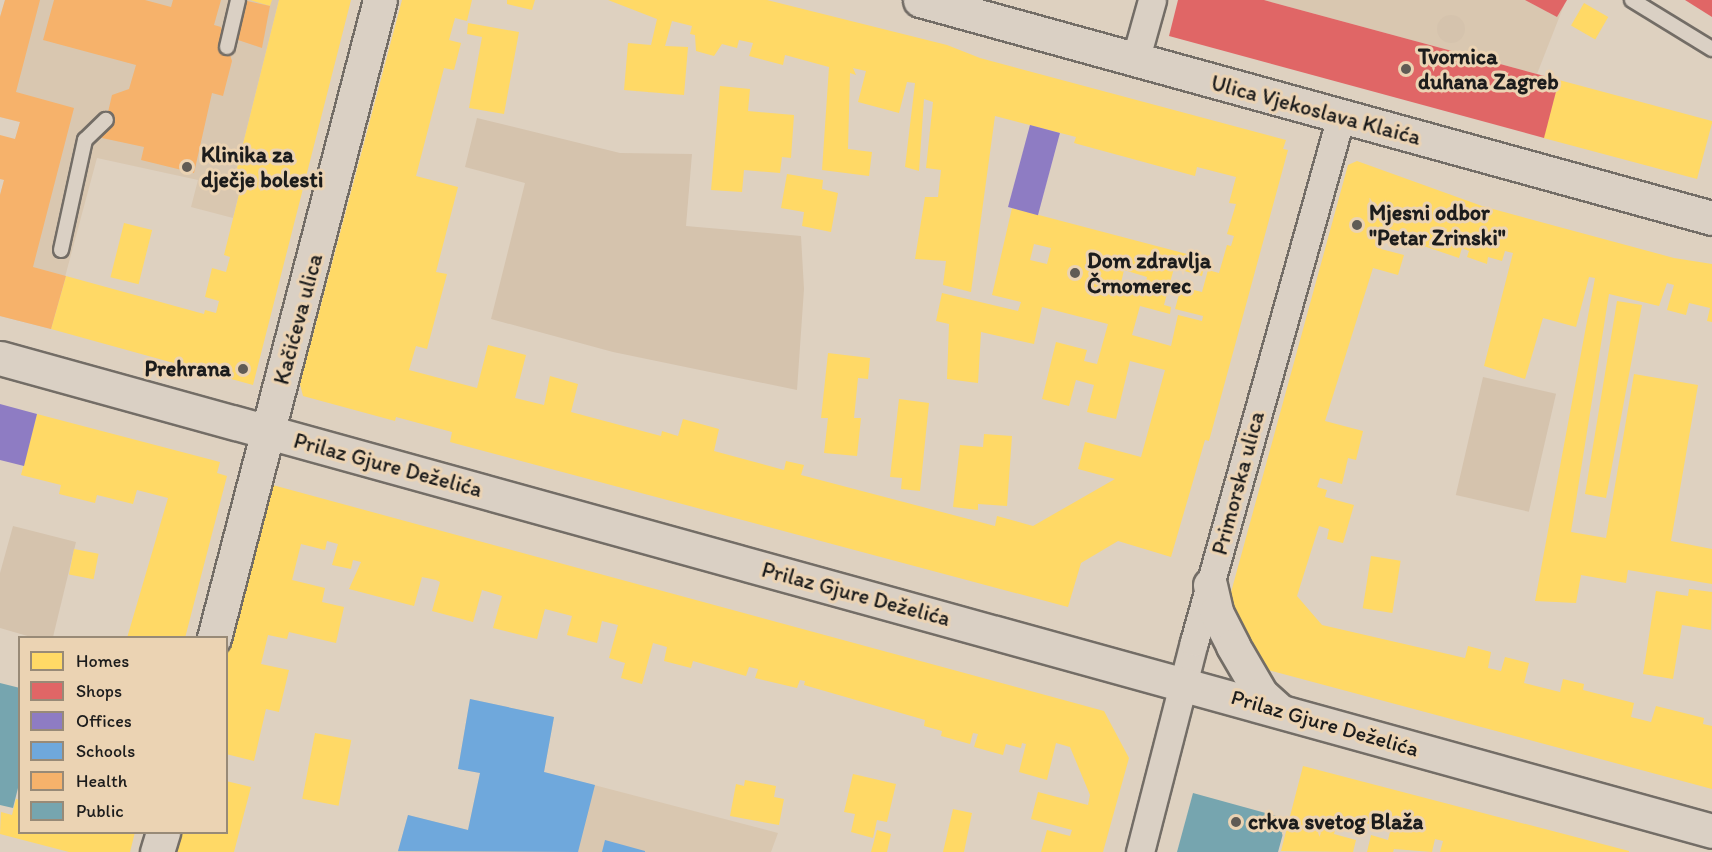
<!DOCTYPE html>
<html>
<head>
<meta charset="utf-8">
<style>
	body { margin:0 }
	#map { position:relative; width:1712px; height:852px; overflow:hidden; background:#ded1c0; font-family:Itim,sans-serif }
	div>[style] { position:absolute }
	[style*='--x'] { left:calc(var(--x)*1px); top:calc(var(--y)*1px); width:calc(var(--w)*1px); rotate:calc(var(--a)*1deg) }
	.built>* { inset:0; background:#d9c7b0 }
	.green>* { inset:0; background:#d5c3ad; transform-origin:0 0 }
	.round { border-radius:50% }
	.homes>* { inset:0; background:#ffd966; transform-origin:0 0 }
	.shops>* { inset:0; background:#e06666 }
	.offices>* { inset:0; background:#8e7cc3; transform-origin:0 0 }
	.schools>* { inset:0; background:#6fa8dc }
	.health>* { inset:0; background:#f6b26b }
	.public>* { inset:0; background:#76a5af }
	.roads { filter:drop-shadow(2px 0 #736d66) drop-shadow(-2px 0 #736d66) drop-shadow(0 2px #736d66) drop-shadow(0 -2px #736d66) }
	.service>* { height:14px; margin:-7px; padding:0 7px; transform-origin:7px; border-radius:7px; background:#dad0c4 }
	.minor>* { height:27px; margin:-13.5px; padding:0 13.5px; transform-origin:13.5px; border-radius:13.5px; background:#dad0c4 }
	.tertiary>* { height:33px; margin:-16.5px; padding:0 16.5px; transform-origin:16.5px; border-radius:16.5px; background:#dad0c4 }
	.secondary>* { height:33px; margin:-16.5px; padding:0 16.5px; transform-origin:16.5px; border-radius:16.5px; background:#dad0c4 }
	.dots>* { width:16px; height:16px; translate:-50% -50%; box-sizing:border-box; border:3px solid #ebd3b3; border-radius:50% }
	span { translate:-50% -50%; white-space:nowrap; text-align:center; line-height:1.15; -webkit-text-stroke:6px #ebd3b3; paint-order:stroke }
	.poi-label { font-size:22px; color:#1c1c1c; font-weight:700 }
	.left { translate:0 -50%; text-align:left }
	.right { translate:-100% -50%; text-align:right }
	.street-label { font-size:22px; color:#1c1c1c }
	.legend { position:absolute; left:18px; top:636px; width:210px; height:198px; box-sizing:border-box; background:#ebd3b3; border:2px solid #988a77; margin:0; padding:8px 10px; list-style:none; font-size:18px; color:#1c1c1c }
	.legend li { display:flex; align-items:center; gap:12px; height:30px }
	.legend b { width:30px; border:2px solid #988a77 }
</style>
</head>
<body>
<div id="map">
	<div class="built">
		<div style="clip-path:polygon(5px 0,279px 0,235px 176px,243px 178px,233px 218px,191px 207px,198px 180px,97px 158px,51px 329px,0 316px,0 195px,20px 122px,0 117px,0 17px)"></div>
		<div style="clip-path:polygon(1264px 0,1566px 0,1537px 74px)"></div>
		<div style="clip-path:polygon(470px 699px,554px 717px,544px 772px,778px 833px,771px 852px,398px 852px,408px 815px,468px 830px,480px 773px,458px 769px)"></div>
	</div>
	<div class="green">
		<div class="round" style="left:1437px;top:15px;width:28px;height:28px"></div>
		<div style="clip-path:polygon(477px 118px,620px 153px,692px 154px,686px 226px,801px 236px,804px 289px,797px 390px,613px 352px,491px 319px,525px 183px,465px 167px)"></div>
		<div style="left:1483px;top:377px;width:75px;height:121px;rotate:13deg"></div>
		<div style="clip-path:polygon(13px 526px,76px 542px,53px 637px,31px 637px,0 628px,0 573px)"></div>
	</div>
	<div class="homes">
		<div style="clip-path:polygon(250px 0,272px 0,270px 6px)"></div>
		<div style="clip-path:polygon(279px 0,351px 0,253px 385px,51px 329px,66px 276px,204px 314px,205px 310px,216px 313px,219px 301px,205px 297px,212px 268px,226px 272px,230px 257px,224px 255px,243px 178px,235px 176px)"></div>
		<div style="clip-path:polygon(evenodd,402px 0,472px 0,467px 21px,455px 18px,449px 40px,461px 43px,454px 70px,444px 68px,416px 176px,458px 187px,436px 272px,447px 274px,427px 349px,416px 346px,409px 370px,477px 388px,488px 345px,526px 355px,515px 398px,544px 405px,550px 376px,578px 384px,571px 412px,661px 436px,662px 431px,678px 436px,683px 419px,719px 429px,714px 451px,784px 470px,786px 461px,804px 465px,801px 475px,995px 526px,997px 516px,1033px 526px,1115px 479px,1078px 469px,1085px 442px,1141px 457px,1165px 370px,1130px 361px,1116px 419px,1087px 412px,1094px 385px,1076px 380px,1069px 406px,1042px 399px,1056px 342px,1087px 350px,1084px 361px,1097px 364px,1108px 324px,1042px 307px,1034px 344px,981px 332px,978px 383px,947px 379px,949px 324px,936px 321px,942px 293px,1018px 311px,1021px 302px,992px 295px,1012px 208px,1206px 259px,1202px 276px,1174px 268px,1164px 305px,1171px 307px,1170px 314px,1140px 306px,1132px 335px,1171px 346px,1178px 315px,1202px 321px,1203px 316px,1175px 309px,1181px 287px,1202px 292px,1208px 270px,1219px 273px,1227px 245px,1231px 246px,1234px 236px,1227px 234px,1236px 204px,1229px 203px,1236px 177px,1197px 167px,1195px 176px,1074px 143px,1076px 137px,995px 116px,971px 292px,943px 285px,946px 261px,915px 259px,925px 197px,938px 197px,941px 170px,926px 168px,933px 102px,924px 99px,919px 171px,905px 167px,915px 83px,907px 82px,899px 113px,858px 102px,866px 71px,853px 68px,856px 75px,850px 73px,848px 149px,872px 152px,869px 176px,822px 170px,829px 67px,785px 55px,783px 65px,749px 56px,753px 43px,739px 40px,737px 48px,722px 44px,714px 56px,696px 51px,695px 35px,690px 34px,692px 26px,672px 21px,665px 46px,688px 47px,684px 95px,624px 90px,628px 43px,651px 45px,657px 19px,608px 0,767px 0,947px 45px,980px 58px,1286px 140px,1283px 149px,1288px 150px,1209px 441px,1205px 440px,1171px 557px,1118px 541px,1081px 563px,1068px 607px,450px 442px,452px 432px,396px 417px,395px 421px,303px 396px,300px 384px,402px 0,1034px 244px,1051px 248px,1047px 264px,1030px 260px,1034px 244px,402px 0,1124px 270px,1147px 277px,1144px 289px,1121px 283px,1124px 270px)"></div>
		<div style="clip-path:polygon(507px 0,535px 0,532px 10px,507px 4px)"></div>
		<div style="left:1584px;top:3px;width:28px;height:26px;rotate:30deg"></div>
		<div style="clip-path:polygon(468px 23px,519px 32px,504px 114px,469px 108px,482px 37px,467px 34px)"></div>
		<div style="left:1559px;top:80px;width:159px;height:60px;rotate:15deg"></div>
		<div style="clip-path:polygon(720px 86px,750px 89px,748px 111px,794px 115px,791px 158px,782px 157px,780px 173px,744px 170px,742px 192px,711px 190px)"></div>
		<div style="clip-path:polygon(1357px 161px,1482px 206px,1674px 258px,1712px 264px,1712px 322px,1707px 321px,1710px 308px,1689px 303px,1686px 315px,1667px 310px,1674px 285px,1667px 283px,1659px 306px,1609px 294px,1571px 532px,1606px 538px,1634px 374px,1698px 385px,1671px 541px,1712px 549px,1712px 584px,1628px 570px,1626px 583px,1581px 575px,1576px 603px,1535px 601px,1595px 278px,1589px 277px,1576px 327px,1543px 318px,1525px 379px,1484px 366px,1513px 253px,1505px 251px,1502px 261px,1488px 257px,1487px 264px,1467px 257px,1469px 251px,1462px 248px,1459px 258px,1403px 239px,1405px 233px,1386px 228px,1381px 249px,1404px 255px,1398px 275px,1373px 268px,1325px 421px,1363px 431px,1356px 460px,1348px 458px,1342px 484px,1320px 478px,1317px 487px,1327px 490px,1325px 497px,1354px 505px,1343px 543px,1327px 539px,1329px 529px,1319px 526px,1297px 596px,1322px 625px,1465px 658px,1468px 646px,1491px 652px,1488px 668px,1501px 671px,1505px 657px,1529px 663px,1524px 683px,1560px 692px,1563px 679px,1584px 684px,1583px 690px,1634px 703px,1631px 717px,1651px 722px,1656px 706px,1704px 718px,1703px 724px,1712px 726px,1712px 789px,1261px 668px,1230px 596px,1348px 165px)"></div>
		<div style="clip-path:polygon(787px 174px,823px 180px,822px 189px,838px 193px,831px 232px,802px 226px,804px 212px,781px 208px)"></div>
		<div style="left:124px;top:223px;width:29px;height:56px;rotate:14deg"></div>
		<div style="clip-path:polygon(1617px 301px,1642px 305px,1606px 498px,1585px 494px)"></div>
		<div style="clip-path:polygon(828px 353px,870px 358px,868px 379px,858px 378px,854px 418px,861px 418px,857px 456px,824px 453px,828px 418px,821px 418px)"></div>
		<div style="clip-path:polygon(899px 399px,929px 403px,920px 491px,901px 489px,902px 478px,890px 477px)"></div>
		<div style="clip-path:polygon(37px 414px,220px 462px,217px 473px,227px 476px,185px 638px,127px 638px,168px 498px,137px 490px,133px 504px,97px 495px,95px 503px,59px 494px,61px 485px,21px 475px)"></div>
		<div style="clip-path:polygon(984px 434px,1012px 436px,1007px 506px,978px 504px,978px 510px,953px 507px,960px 445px,983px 447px)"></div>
		<div style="clip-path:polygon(269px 484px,1104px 711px,1129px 758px,1103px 852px,1041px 852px,1047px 830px,1070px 836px,1072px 830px,1031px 819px,1038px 792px,1088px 805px,1090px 795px,1070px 747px,1056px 743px,1047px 780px,1019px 772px,1026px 744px,1022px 743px,1021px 748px,1006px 744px,1003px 755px,974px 747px,978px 734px,973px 733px,970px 744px,941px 736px,942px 731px,924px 726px,925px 720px,804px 685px,805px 681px,800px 680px,797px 688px,755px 678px,758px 669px,749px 667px,746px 676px,693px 661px,691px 668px,664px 661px,667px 647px,653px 643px,642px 684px,621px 678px,625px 663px,609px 658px,618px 625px,602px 621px,597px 643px,567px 635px,572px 616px,545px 609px,537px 639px,493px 628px,502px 596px,482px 590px,473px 622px,432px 611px,440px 582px,436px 580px,422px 577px,414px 606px,349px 589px,361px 562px,353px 560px,351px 569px,332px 565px,338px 544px,327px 541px,325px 550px,301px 544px,292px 580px,325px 588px,322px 602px,344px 607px,336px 643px,289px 632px,287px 639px,268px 635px,261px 664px,289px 670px,279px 712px,266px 709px,254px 761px,226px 754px,226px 640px)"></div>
		<div style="left:74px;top:549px;width:25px;height:26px;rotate:11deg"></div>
		<div style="left:1371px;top:556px;width:30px;height:53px;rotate:9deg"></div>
		<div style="clip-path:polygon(1689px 589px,1712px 592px,1711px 630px,1682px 625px,1673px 679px,1643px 674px,1656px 591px,1688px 596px)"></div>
		<div style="left:315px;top:733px;width:37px;height:67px;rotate:11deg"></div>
		<div style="clip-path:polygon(1303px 766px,1629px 851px,1629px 852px,1440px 852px,1443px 841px,1435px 839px,1432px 852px,1394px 849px,1393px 852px,1367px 852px,1371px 835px,1388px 840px,1391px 828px,1338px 818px,1334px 834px,1356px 840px,1353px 852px,1281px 851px)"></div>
		<div style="clip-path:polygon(853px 774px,896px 784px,887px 822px,877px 820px,873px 838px,851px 832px,855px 814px,844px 812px)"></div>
		<div style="clip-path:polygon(745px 780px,776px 786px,774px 797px,784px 799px,779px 825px,730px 816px,736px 784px,744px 786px)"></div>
		<div style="clip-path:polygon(226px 781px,251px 787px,234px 852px,174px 852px,179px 832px,226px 832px)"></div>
		<div style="clip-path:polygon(16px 799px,20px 800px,20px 832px,135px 832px,130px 852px,69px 852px,0 834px,1px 812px,12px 815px)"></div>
		<div style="clip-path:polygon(953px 809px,972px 813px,964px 852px,943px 852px)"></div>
		<div style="clip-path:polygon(877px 830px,891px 834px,887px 852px,871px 852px)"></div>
	</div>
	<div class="shops">
		<div style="clip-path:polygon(1178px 0,1264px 0,1559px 80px,1544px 138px,1169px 36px)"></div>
		<div style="clip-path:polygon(1525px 0,1567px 0,1557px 17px)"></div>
		<div style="clip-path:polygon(1685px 0,1712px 0,1712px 17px)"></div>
	</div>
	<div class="offices">
		<div style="left:1030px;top:125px;width:31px;height:85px;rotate:15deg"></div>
		<div style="clip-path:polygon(0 404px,37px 414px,24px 466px,0 460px)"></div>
	</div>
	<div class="schools">
		<div style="clip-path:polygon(470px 699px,554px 717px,544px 772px,595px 785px,578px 852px,398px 851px,408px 815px,468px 830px,480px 773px,458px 769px)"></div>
		<div style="clip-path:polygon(605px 840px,645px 851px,645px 852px,602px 852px)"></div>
	</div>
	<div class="health">
		<div style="clip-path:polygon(5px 0,40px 0,16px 92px,74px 108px,33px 267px,66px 276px,51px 329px,0 316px,0 195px,4px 180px,0 179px,0 135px,15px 139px,20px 122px,0 117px,0 17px)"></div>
		<div style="clip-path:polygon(54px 0,145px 0,171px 7px,173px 0,221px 0,214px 25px,221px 27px,232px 61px,223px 96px,212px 93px,194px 173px,141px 160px,144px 147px,102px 138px,112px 95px,129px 89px,136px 65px,43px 40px)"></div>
		<div style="clip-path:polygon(243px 0,270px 6px,262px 48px,232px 38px)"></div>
	</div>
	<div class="public">
		<div style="clip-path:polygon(0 683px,20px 688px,20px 780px,13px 808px,0 805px)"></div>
		<div style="clip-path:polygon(1193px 793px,1287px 819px,1278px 852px,1177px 852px)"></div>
	</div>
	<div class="roads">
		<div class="service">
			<div style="--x:1632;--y:0;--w:94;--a:31.5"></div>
			<div style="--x:227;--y:47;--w:48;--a:-76.8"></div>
			<div style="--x:61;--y:250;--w:113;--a:-77.7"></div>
			<div style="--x:85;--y:140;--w:29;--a:-44"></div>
		</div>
		<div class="minor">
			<div style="--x:1135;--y:61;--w:63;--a:-74.4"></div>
			<div style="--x:1140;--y:852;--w:217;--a:-75.6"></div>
			<div style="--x:1194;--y:642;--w:546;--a:-74.39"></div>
		</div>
		<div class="tertiary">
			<div style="--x:0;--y:358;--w:1776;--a:15.44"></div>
			<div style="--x:1210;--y:585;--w:28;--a:77"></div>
			<div style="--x:1216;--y:612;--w:38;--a:63"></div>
			<div style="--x:1233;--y:646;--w:56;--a:59.7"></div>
			<div style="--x:1261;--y:694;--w:25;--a:42"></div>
			<div style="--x:214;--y:638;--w:659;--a:-75.42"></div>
			<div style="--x:157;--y:852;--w:21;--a:-73"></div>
		</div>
		<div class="secondary">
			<div style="--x:920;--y:0;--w:821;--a:15.39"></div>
		</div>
	</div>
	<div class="dots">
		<div style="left:1406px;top:69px;background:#605b55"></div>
		<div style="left:187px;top:167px;background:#605b55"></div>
		<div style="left:1357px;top:225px;background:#605b55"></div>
		<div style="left:1075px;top:273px;background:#605b55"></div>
		<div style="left:243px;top:369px;background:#605b55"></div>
		<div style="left:1236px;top:822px;background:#605b55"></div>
	</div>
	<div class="poi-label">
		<span class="left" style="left:1418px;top:69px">Tvornica<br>duhana Zagreb</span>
		<span class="left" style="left:201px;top:167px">Klinika za<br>dječje bolesti</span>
		<span class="left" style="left:1369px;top:225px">Mjesni odbor<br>"Petar Zrinski"</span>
		<span class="left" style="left:1087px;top:273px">Dom zdravlja<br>Črnomerec</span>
		<span class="right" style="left:231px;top:369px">Prehrana</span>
		<span class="left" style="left:1248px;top:822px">crkva svetog Blaža</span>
	</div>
	<div class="street-label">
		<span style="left:1316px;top:110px;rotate:15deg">Ulica Vjekoslava Klaića</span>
		<span style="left:298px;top:319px;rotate:-75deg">Kačićeva ulica</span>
		<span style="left:388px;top:465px;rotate:15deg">Prilaz Gjure Deželića</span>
		<span style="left:1238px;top:483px;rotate:-75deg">Primorska ulica</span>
		<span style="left:856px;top:594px;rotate:15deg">Prilaz Gjure Deželića</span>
		<span style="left:1325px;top:723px;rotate:16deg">Prilaz Gjure Deželića</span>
	</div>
	<ul class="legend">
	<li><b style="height:16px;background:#ffd966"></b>Homes</li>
	<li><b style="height:16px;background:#e06666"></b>Shops</li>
	<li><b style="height:16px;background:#8e7cc3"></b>Offices</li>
	<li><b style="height:16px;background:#6fa8dc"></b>Schools</li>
	<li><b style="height:16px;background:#f6b26b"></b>Health</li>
	<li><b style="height:16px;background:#76a5af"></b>Public</li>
	</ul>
</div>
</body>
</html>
